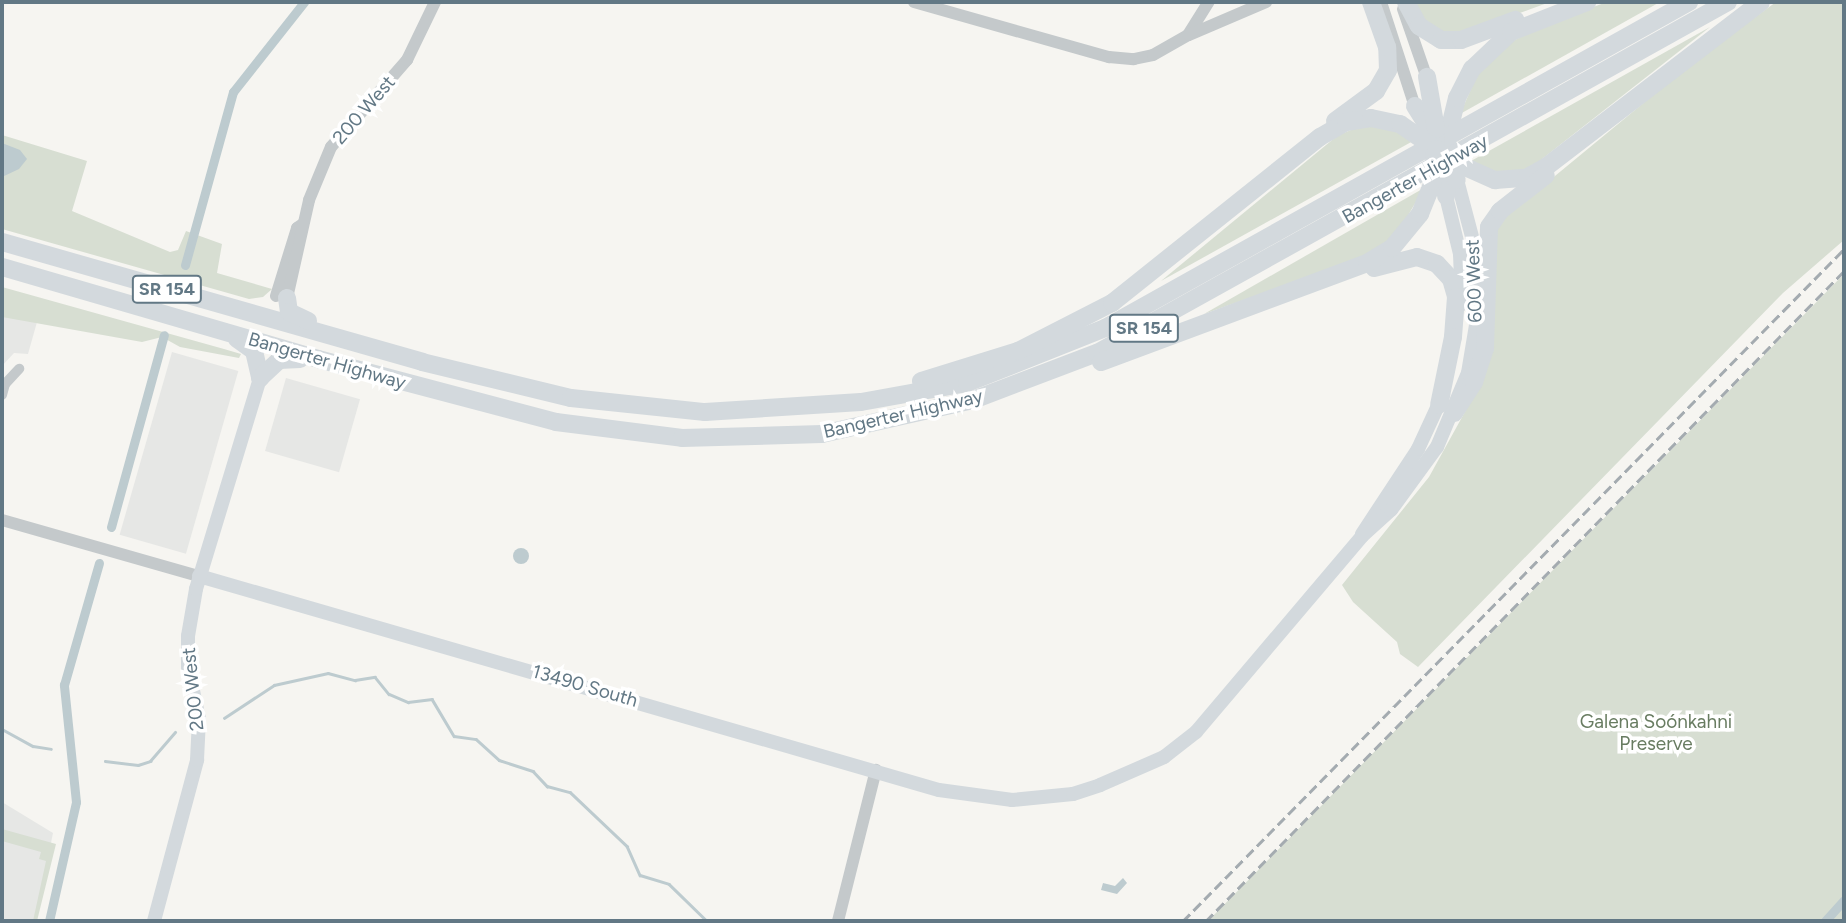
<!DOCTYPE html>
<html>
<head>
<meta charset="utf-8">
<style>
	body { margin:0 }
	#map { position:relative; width:1846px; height:923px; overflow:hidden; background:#f6f5f1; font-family:Figtree,sans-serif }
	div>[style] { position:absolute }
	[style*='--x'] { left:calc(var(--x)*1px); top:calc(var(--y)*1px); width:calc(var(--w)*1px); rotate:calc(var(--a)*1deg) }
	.built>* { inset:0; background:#e6e7e5; transform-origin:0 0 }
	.green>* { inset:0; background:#d7ded2 }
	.water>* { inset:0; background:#bdcbcf }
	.round { border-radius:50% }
	.stream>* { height:2.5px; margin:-1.25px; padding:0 1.25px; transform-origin:1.25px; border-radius:1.25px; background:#bdcbcf }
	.canal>* { height:9px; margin:-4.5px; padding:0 4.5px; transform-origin:4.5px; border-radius:4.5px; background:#bdcbcf }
	.minor>* { height:10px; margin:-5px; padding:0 5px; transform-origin:5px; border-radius:5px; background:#c4c9cb }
	.tertiary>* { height:12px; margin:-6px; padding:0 6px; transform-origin:6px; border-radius:6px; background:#c4c9cb }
	.secondary>* { height:14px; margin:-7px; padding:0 7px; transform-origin:7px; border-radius:7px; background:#d3d9dd }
	.motorway>* { height:18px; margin:-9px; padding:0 9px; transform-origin:9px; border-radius:9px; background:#d3d9dd }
	.rail>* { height:2.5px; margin-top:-1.25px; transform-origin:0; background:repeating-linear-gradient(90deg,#a4abb0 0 10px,transparent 0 15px) }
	span { translate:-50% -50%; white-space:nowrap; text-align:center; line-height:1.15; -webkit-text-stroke:7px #fff; paint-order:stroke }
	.shield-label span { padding:2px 5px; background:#fff; border:2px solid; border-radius:5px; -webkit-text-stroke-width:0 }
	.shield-label { font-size:18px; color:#627885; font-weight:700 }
	.street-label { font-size:19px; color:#627885 }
	.park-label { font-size:19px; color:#687c61 }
	.frame { position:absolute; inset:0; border:4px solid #627885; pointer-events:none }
</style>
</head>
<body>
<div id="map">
	<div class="built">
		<div style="clip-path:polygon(2px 316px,37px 322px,28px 354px,14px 353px,2px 366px)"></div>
		<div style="left:172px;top:352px;width:69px;height:190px;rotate:16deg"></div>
		<div style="left:286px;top:378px;width:77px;height:76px;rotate:16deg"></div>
		<div style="clip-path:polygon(2px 802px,53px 833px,35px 921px,2px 921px)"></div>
	</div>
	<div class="green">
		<div style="clip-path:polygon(1412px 2px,1550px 2px,1459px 35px,1433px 31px)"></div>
		<div style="clip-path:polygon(1607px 2px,1660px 2px,1460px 114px,1479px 71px,1501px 48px,1538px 27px)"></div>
		<div style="clip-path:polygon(1776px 2px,1844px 2px,1844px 240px,1783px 293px,1418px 667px,1400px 654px,1397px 642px,1353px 602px,1342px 585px,1429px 477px,1477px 390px,1498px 223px,1686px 68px)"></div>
		<div style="clip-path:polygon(1710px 27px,1528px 170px,1497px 173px,1471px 161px)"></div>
		<div style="clip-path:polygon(1360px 126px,1387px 127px,1413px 141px,1161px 281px,1337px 136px)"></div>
		<div style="clip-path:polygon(2px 135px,87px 161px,72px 211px,170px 252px,178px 250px,186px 231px,222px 244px,217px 273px,272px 289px,263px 297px,249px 299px,2px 229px)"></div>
		<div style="clip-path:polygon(1424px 188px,1396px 236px,1357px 260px,1204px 314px)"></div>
		<div style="clip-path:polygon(1844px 274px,1844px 921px,1208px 921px)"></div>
		<div style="clip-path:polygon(2px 287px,224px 349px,241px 354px,239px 358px,180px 347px,162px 337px,142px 342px,2px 317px)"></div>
		<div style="clip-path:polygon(2px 829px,56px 844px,37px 921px,33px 921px,46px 861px,39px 859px,41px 852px,2px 841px)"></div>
	</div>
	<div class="water">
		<div style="clip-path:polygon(2px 143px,20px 150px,27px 159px,19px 169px,2px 177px)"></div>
		<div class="round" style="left:513px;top:548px;width:16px;height:16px"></div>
		<div style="clip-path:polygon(1123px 878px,1127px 883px,1117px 894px,1101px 890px,1103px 883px,1115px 886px)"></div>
	</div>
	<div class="stream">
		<div style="--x:224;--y:718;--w:60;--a:-33.4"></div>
		<div style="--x:274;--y:685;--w:55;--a:-12.5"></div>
		<div style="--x:328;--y:673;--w:28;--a:15"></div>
		<div style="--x:355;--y:680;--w:20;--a:-9"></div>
		<div style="--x:375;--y:677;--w:22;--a:51"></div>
		<div style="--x:389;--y:694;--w:21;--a:23"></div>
		<div style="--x:408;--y:702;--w:24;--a:-7"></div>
		<div style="--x:432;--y:699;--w:43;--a:59.3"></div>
		<div style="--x:454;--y:736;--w:22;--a:8"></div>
		<div style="--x:476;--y:739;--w:31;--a:42"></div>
		<div style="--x:499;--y:760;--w:36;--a:18"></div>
		<div style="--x:533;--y:771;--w:21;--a:47"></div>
		<div style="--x:547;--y:786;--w:24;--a:15"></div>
		<div style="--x:570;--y:792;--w:79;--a:43.5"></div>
		<div style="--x:627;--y:846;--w:32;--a:66"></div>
		<div style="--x:640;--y:875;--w:30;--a:17"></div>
		<div style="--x:669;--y:884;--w:53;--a:44.2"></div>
		<div style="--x:2;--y:729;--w:35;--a:29"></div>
		<div style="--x:33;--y:746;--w:18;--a:9"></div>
		<div style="--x:105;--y:761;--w:33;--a:7"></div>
		<div style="--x:138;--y:765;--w:13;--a:-18"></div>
		<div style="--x:150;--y:761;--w:38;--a:-49"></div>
	</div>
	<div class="canal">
		<div style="--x:185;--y:265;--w:180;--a:-74.5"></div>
		<div style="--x:233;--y:92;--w:115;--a:-51.7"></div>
		<div style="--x:111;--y:527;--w:199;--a:-74.6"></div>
		<div style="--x:49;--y:921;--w:122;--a:-77.2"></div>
		<div style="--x:76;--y:802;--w:118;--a:-95.9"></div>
		<div style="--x:64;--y:685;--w:127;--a:-74"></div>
		<div style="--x:1825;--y:921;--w:28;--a:-48"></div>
	</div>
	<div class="minor">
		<div style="--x:2;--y:395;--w:11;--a:-75"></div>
		<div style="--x:5;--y:384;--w:21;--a:-47"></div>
	</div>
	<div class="tertiary">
		<div style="--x:914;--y:2;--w:203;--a:15.8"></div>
		<div style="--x:1109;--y:57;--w:25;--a:5"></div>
		<div style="--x:1134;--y:59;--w:19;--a:-12"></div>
		<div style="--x:1153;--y:55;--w:40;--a:-29.7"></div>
		<div style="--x:1188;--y:35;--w:39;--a:-58"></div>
		<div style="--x:1381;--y:2;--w:117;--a:72"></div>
		<div style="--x:1403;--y:9;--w:79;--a:70.9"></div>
		<div style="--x:1189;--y:35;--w:84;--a:-23.2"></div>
		<div style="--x:276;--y:296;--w:71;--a:-72.8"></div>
		<div style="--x:297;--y:228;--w:7;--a:-34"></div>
		<div style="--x:287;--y:298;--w:100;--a:-77.3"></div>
		<div style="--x:309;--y:200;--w:57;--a:-67.5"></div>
		<div style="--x:331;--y:147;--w:116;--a:-48.9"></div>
		<div style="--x:407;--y:60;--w:64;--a:-64.2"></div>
		<div style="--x:2;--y:520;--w:205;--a:15.9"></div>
		<div style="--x:838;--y:921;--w:156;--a:-75.9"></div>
	</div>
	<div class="secondary">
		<div style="--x:1446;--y:196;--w:60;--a:76.4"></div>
		<div style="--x:1460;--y:254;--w:50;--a:87.7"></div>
		<div style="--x:1362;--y:534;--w:102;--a:-56.6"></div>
		<div style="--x:1418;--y:449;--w:60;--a:-65.2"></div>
		<div style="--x:199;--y:576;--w:770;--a:16.13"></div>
		<div style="--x:939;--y:790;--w:74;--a:7.8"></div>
		<div style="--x:1012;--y:800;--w:61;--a:-5.6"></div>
		<div style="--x:1073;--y:794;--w:28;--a:-18"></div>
		<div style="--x:1100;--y:785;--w:70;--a:-23.6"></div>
		<div style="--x:1164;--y:757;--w:41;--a:-38"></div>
		<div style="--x:1196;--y:732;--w:257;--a:-49.7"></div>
		<div style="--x:1362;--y:536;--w:39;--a:-42"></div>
		<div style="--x:1391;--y:510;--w:78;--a:-53.9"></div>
		<div style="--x:1437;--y:447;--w:80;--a:-67.3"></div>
		<div style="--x:1468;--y:373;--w:55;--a:-80.5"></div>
		<div style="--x:1477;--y:319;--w:71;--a:-91.6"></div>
		<div style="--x:1475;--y:248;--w:70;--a:-104.8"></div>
		<div style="--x:154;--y:921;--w:167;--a:-75"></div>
		<div style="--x:197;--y:760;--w:41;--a:-87.2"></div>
		<div style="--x:199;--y:719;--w:53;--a:-101.9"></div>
		<div style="--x:188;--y:667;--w:31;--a:-90"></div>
		<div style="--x:188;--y:636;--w:48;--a:-80.3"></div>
		<div style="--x:196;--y:589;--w:220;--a:-73.1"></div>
	</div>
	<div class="motorway">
		<div style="--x:1406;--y:2;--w:27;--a:62"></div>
		<div style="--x:1419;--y:26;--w:26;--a:32"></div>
		<div style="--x:1441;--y:40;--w:20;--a:0"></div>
		<div style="--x:1461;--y:40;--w:58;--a:-20.3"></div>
		<div style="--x:1415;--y:106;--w:34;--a:58"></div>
		<div style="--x:1433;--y:135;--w:43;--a:45.9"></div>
		<div style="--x:1463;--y:166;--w:35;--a:24"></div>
		<div style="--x:1495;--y:180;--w:31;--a:-4"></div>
		<div style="--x:1526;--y:178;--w:23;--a:-29"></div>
		<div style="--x:1546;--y:167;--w:271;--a:-37.5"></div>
		<div style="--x:1335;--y:121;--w:51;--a:-36.2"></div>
		<div style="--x:1376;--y:91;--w:24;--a:-60"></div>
		<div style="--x:1388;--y:70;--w:23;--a:-92"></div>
		<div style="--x:1387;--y:47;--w:48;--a:-109.6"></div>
		<div style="--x:1446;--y:196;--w:57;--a:-89"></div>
		<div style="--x:1447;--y:139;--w:42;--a:-76.3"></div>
		<div style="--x:1457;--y:98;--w:33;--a:-63"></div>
		<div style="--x:1472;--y:69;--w:54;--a:-43.5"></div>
		<div style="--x:1511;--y:32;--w:82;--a:-21.5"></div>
		<div style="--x:2;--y:242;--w:437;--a:15.9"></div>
		<div style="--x:422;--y:362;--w:153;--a:13.6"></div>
		<div style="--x:571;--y:398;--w:135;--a:6"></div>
		<div style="--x:705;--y:412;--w:156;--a:-3.7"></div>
		<div style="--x:861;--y:402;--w:108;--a:-10.2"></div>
		<div style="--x:967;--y:383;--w:149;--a:-21.7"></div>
		<div style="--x:1105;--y:328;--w:669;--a:-29.17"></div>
		<div style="--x:2;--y:267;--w:329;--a:16.2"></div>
		<div style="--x:318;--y:359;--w:246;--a:14.8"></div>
		<div style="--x:556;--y:422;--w:127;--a:7.2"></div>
		<div style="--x:682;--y:438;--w:140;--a:-1.6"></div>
		<div style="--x:822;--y:434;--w:155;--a:-12.7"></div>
		<div style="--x:973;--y:400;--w:133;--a:-20.8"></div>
		<div style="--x:1097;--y:353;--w:722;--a:-29.09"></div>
		<div style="--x:1374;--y:268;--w:44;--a:-14.3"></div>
		<div style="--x:1417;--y:257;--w:21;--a:19"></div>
		<div style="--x:1437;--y:264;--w:21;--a:47"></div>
		<div style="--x:1451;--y:279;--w:19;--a:74"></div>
		<div style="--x:1456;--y:297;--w:40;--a:94.3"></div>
		<div style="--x:1453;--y:337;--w:69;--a:101.6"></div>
		<div style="--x:287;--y:298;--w:14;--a:82"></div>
		<div style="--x:289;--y:312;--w:21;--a:25"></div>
		<div style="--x:237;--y:339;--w:21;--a:35"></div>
		<div style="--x:254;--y:351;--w:28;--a:77"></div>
		<div style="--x:1101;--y:362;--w:284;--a:-20.4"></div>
		<div style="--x:1367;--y:263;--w:29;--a:-31"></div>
		<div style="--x:1392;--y:248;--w:44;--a:-50.5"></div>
		<div style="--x:1420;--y:214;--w:35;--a:-68"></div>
		<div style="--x:1433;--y:181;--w:52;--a:-86.7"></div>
		<div style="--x:1436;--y:129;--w:53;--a:-99.8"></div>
		<div style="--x:260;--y:378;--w:26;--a:-43"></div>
		<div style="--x:279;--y:360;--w:21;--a:-3"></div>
		<div style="--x:921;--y:381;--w:102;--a:-17.2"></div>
		<div style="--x:1018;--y:351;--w:106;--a:-27.1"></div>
		<div style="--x:1112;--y:303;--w:266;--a:-38.6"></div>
		<div style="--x:1320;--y:137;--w:30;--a:-30"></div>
		<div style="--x:1346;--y:122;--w:25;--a:-9"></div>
		<div style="--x:1371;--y:118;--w:30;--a:12"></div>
		<div style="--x:1400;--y:124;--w:44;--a:34.8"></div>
		<div style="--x:1436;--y:149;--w:37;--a:56"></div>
		<div style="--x:1454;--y:413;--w:37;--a:-57"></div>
		<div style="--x:1474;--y:382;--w:36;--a:-72"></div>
		<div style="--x:1485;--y:348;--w:121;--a:-88.1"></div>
		<div style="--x:1489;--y:227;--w:19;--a:-55"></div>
		<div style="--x:1500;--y:211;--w:58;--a:-38"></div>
	</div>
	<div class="rail">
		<div style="--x:1183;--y:921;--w:943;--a:-45.47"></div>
		<div style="--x:1206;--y:921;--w:911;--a:-45.53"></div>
	</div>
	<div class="shield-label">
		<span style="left:167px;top:289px">SR 154</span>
		<span style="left:1144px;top:328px">SR 154</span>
	</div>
	<div class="street-label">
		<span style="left:364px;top:110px;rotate:-49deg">200 West</span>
		<span style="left:1415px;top:179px;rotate:-29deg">Bangerter Highway</span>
		<span style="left:1474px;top:281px;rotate:-92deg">600 West</span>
		<span style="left:327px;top:361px;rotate:16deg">Bangerter Highway</span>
		<span style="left:903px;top:414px;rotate:-13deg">Bangerter Highway</span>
		<span style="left:585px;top:686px;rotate:16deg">13490 South</span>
		<span style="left:193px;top:689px;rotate:-96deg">200 West</span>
	</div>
	<div class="park-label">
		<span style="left:1656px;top:733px">Galena Soónkahni<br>Preserve</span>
	</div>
	<div class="frame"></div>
</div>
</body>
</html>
